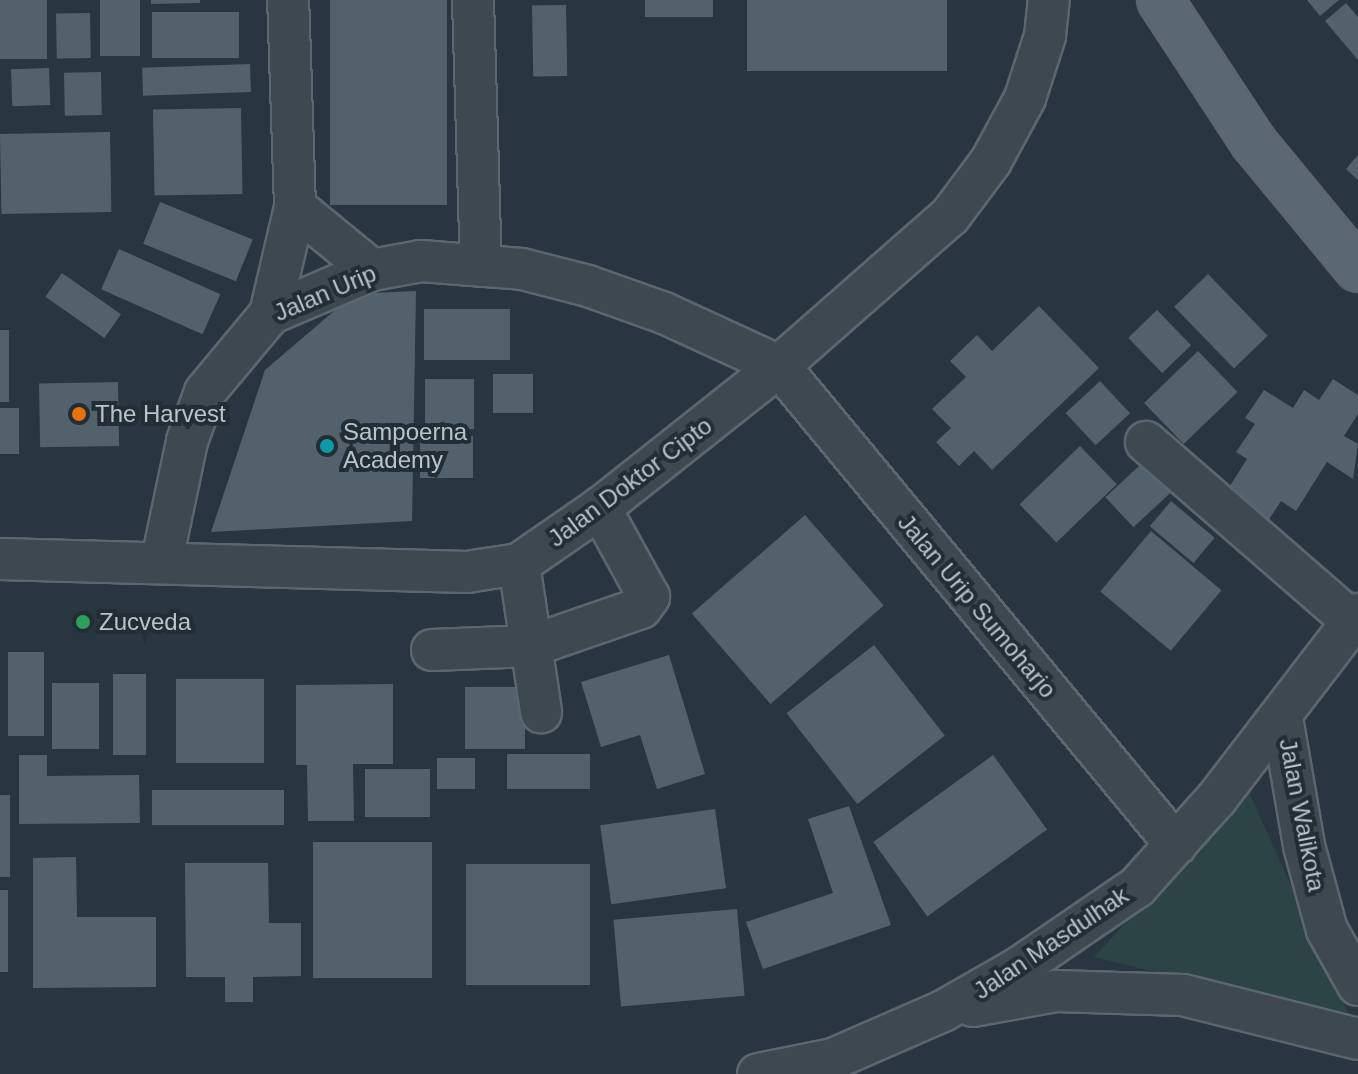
<!DOCTYPE html>
<html>
<head>
<meta charset="utf-8">
<style>
	body { margin:0 }
	#map { position:relative; width:1358px; height:1074px; overflow:hidden; background:#293641; font-family:Helvetica,sans-serif }
	div>[style] { position:absolute }
	[style*='--x'] { left:calc(var(--x)*1px); top:calc(var(--y)*1px); width:calc(var(--w)*1px); rotate:calc(var(--a)*1deg) }
	.green>* { inset:0; background:#2c4443 }
	.building>* { inset:0; background:#52616c; transform-origin:0 0 }
	.roads { filter:drop-shadow(2px 0 #5b666e) drop-shadow(-2px 0 #5b666e) drop-shadow(0 2px #5b666e) drop-shadow(0 -2px #5b666e) }
	.minor>* { height:40px; margin:-20px; padding:0 20px; transform-origin:20px; border-radius:20px; background:#3d4851 }
	.major>* { height:44px; margin:-22px; padding:0 22px; transform-origin:22px; border-radius:22px; background:#5b6771 }
	.dots>* { width:22px; height:22px; translate:-50% -50%; box-sizing:border-box; border:4px solid #222d36; border-radius:50% }
	span { translate:-50% -50%; white-space:nowrap; text-align:center; line-height:1.15; -webkit-text-stroke:8px #222d36; paint-order:stroke }
	.street-label { font-size:24px; color:#bac3cb }
	.poi-label { font-size:24px; color:#bac3cb }
	.left { translate:0 -50%; text-align:left }
</style>
</head>
<body>
<div id="map">
	<div class="green">
		<div style="clip-path:polygon(1249px 792px,1351px 1020px,1094px 957px)"></div>
	</div>
	<div class="building">
		<div style="left:0;top:0;width:47px;height:59px"></div>
		<div style="left:100px;top:0;width:40px;height:56px"></div>
		<div style="clip-path:polygon(151px 0,200px 0,200px 3px,151px 4px)"></div>
		<div style="left:330px;top:0;width:117px;height:205px"></div>
		<div style="left:645px;top:0;width:68px;height:17px"></div>
		<div style="left:747px;top:0;width:200px;height:71px"></div>
		<div style="clip-path:polygon(1307px 0,1339px 0,1320px 16px)"></div>
		<div style="clip-path:polygon(1346px 3px,1358px 17px,1358px 60px,1325px 21px)"></div>
		<div style="left:566px;top:5px;width:71px;height:34px;rotate:89deg"></div>
		<div style="left:239px;top:12px;width:46px;height:87px;rotate:90deg"></div>
		<div style="left:90px;top:13px;width:45px;height:34px;rotate:89deg"></div>
		<div style="left:250px;top:64px;width:28px;height:108px;rotate:88deg"></div>
		<div style="left:49px;top:68px;width:37px;height:38px;rotate:88deg"></div>
		<div style="left:101px;top:72px;width:43px;height:37px;rotate:89deg"></div>
		<div style="left:241px;top:108px;width:86px;height:88px;rotate:89deg"></div>
		<div style="left:110px;top:132px;width:80px;height:110px;rotate:89deg"></div>
		<div style="clip-path:polygon(1358px 155px,1358px 180px,1346px 169px)"></div>
		<div style="left:160px;top:202px;width:100px;height:45px;rotate:22deg"></div>
		<div style="left:119px;top:249px;width:111px;height:44px;rotate:24deg"></div>
		<div style="left:62px;top:273px;width:72px;height:29px;rotate:35deg"></div>
		<div style="left:1208px;top:274px;width:86px;height:47px;rotate:46deg"></div>
		<div style="clip-path:polygon(416px 291px,412px 521px,211px 532px,265px 370px,354px 294px)"></div>
		<div style="clip-path:polygon(1039px 306px,1099px 368px,992px 470px,974px 451px,959px 466px,936px 442px,951px 428px,932px 409px,966px 377px,950px 361px,977px 335px,992px 351px)"></div>
		<div style="left:424px;top:309px;width:86px;height:51px"></div>
		<div style="left:1157px;top:310px;width:49px;height:40px;rotate:46deg"></div>
		<div style="left:0;top:330px;width:9px;height:72px"></div>
		<div style="left:1198px;top:351px;width:57px;height:75px;rotate:46deg"></div>
		<div style="left:493px;top:374px;width:40px;height:39px"></div>
		<div style="left:425px;top:379px;width:49px;height:50px"></div>
		<div style="clip-path:polygon(1333px 379px,1358px 395px,1358px 414px,1344px 436px,1358px 444px,1353px 479px,1327px 462px,1296px 511px,1281px 501px,1266px 524px,1223px 497px,1247px 459px,1236px 452px,1255px 424px,1245px 418px,1264px 390px,1293px 408px,1304px 390px,1319px 400px)"></div>
		<div style="left:1100px;top:381px;width:44px;height:47px;rotate:47deg"></div>
		<div style="left:118px;top:382px;width:64px;height:79px;rotate:89deg"></div>
		<div style="left:0;top:408px;width:19px;height:46px"></div>
		<div style="left:420px;top:436px;width:53px;height:42px"></div>
		<div style="left:1080px;top:446px;width:53px;height:84px;rotate:46deg"></div>
		<div style="left:1153px;top:453px;width:41px;height:65px;rotate:47deg"></div>
		<div style="left:1171px;top:501px;width:57px;height:33px;rotate:40deg"></div>
		<div style="left:805px;top:515px;width:120px;height:150px;rotate:49deg"></div>
		<div style="left:1151px;top:531px;width:92px;height:79px;rotate:40deg"></div>
		<div style="left:874px;top:645px;width:115px;height:111px;rotate:52deg"></div>
		<div style="left:8px;top:652px;width:36px;height:84px"></div>
		<div style="clip-path:polygon(669px 655px,705px 774px,657px 789px,640px 735px,601px 747px,581px 682px)"></div>
		<div style="left:113px;top:674px;width:33px;height:81px"></div>
		<div style="left:176px;top:679px;width:88px;height:84px"></div>
		<div style="left:52px;top:683px;width:47px;height:66px"></div>
		<div style="clip-path:polygon(393px 684px,393px 764px,353px 764px,354px 821px,308px 821px,307px 765px,296px 765px,296px 685px)"></div>
		<div style="left:465px;top:687px;width:60px;height:62px"></div>
		<div style="left:507px;top:754px;width:83px;height:35px"></div>
		<div style="clip-path:polygon(19px 755px,47px 755px,47px 776px,139px 775px,140px 823px,19px 824px)"></div>
		<div style="left:993px;top:755px;width:92px;height:148px;rotate:54deg"></div>
		<div style="left:437px;top:758px;width:38px;height:31px"></div>
		<div style="left:430px;top:769px;width:48px;height:65px;rotate:90deg"></div>
		<div style="left:152px;top:790px;width:132px;height:35px"></div>
		<div style="left:0;top:795px;width:10px;height:82px"></div>
		<div style="clip-path:polygon(849px 806px,891px 925px,763px 969px,746px 922px,833px 893px,808px 819px)"></div>
		<div style="left:715px;top:809px;width:80px;height:116px;rotate:82deg"></div>
		<div style="left:432px;top:842px;width:136px;height:119px;rotate:90deg"></div>
		<div style="clip-path:polygon(76px 857px,77px 917px,156px 917px,156px 987px,33px 988px,33px 858px)"></div>
		<div style="clip-path:polygon(185px 863px,268px 863px,269px 923px,301px 923px,301px 976px,253px 977px,253px 1002px,225px 1002px,225px 977px,186px 977px)"></div>
		<div style="left:590px;top:864px;width:121px;height:124px;rotate:90deg"></div>
		<div style="left:0;top:890px;width:8px;height:82px"></div>
		<div style="left:737px;top:909px;width:87px;height:124px;rotate:85deg"></div>
	</div>
	<div class="roads">
		<div class="minor">
			<div style="--x:473;--y:0;--w:266;--a:88.3"></div>
			<div style="--x:295;--y:207;--w:99;--a:39.3"></div>
			<div style="--x:270;--y:314;--w:110;--a:-76.8"></div>
			<div style="--x:295;--y:207;--w:207;--a:-91.9"></div>
			<div style="--x:1146;--y:442;--w:274;--a:41"></div>
			<div style="--x:0;--y:559;--w:467;--a:1.6"></div>
			<div style="--x:467;--y:572;--w:53;--a:-8.7"></div>
			<div style="--x:519;--y:564;--w:98;--a:-34.7"></div>
			<div style="--x:600;--y:508;--w:228;--a:-38.4"></div>
			<div style="--x:779;--y:366;--w:227;--a:-41.3"></div>
			<div style="--x:950;--y:216;--w:69;--a:-53.3"></div>
			<div style="--x:991;--y:161;--w:72;--a:-61.6"></div>
			<div style="--x:1025;--y:98;--w:65;--a:-72.1"></div>
			<div style="--x:1045;--y:36;--w:36;--a:-84"></div>
			<div style="--x:162;--y:560;--w:122;--a:-78.1"></div>
			<div style="--x:187;--y:441;--w:52;--a:-69.8"></div>
			<div style="--x:205;--y:392;--w:102;--a:-50.2"></div>
			<div style="--x:270;--y:314;--w:111;--a:-23.3"></div>
			<div style="--x:372;--y:270;--w:50;--a:-10.4"></div>
			<div style="--x:421;--y:261;--w:101;--a:4.5"></div>
			<div style="--x:522;--y:269;--w:68;--a:14.4"></div>
			<div style="--x:588;--y:286;--w:81;--a:19.6"></div>
			<div style="--x:664;--y:313;--w:127;--a:24.7"></div>
			<div style="--x:779;--y:366;--w:622;--a:50.35"></div>
			<div style="--x:519;--y:564;--w:150;--a:81.5"></div>
			<div style="--x:432;--y:650;--w:99;--a:-2.3"></div>
			<div style="--x:531;--y:646;--w:116;--a:-19.1"></div>
			<div style="--x:641;--y:608;--w:14;--a:-54"></div>
			<div style="--x:649;--y:597;--w:102;--a:-118.8"></div>
			<div style="--x:1282;--y:718;--w:130;--a:80.2"></div>
			<div style="--x:1304;--y:846;--w:87;--a:74.7"></div>
			<div style="--x:1327;--y:930;--w:63;--a:60.6"></div>
			<div style="--x:973;--y:1006;--w:84;--a:-10.2"></div>
			<div style="--x:1056;--y:991;--w:127;--a:1.8"></div>
			<div style="--x:1183;--y:995;--w:180;--a:14.1"></div>
			<div style="--x:758;--y:1074;--w:76;--a:-11.3"></div>
			<div style="--x:833;--y:1059;--w:120;--a:-23.6"></div>
			<div style="--x:943;--y:1011;--w:89;--a:-29.7"></div>
			<div style="--x:1020;--y:967;--w:142;--a:-34.4"></div>
			<div style="--x:1137;--y:887;--w:120;--a:-48"></div>
			<div style="--x:1217;--y:798;--w:232;--a:-52.5"></div>
		</div>
		<div class="major">
			<div style="--x:1160;--y:0;--w:171;--a:56.7"></div>
			<div style="--x:1254;--y:143;--w:163;--a:50.5"></div>
		</div>
	</div>
	<div class="dots">
		<div style="left:79px;top:414px;background:#e8710a"></div>
		<div style="left:327px;top:446px;background:#0f9aa8"></div>
		<div style="left:83px;top:622px;background:#2e9e5b"></div>
	</div>
	<div class="street-label">
		<span style="left:325px;top:293px;rotate:-23deg">Jalan Urip</span>
		<span style="left:630px;top:482px;rotate:-37deg">Jalan Doktor Cipto</span>
		<span style="left:977px;top:606px;rotate:50deg">Jalan Urip Sumoharjo</span>
		<span style="left:1302px;top:815px;rotate:79deg">Jalan Walikota</span>
		<span style="left:1051px;top:943px;rotate:-34deg">Jalan Masdulhak</span>
	</div>
	<div class="poi-label">
		<span class="left" style="left:95px;top:414px">The Harvest</span>
		<span class="left" style="left:343px;top:446px">Sampoerna<br>Academy</span>
		<span class="left" style="left:99px;top:622px">Zucveda</span>
	</div>
</div>
</body>
</html>
